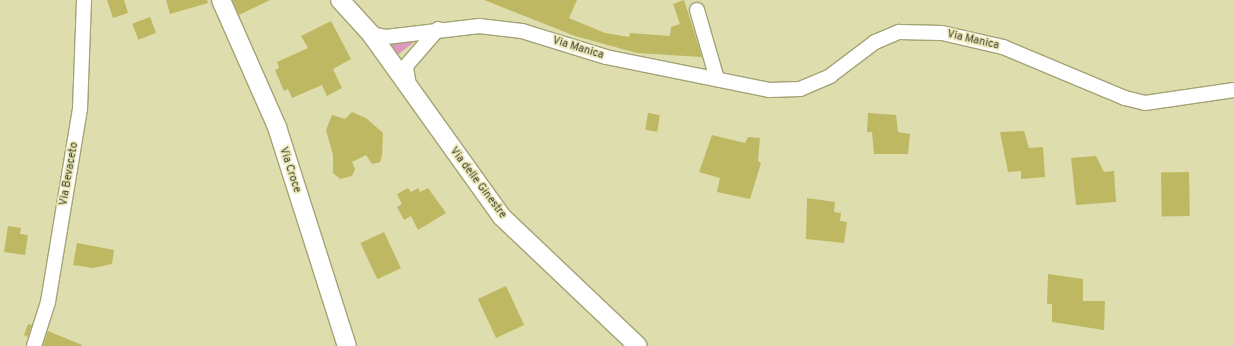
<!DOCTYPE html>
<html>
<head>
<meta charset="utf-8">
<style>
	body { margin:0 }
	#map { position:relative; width:1234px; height:346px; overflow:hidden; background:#deddae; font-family:Overpass,sans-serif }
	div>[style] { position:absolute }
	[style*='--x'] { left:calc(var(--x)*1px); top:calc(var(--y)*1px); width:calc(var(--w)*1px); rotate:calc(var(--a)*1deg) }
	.green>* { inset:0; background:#dc9abd }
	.building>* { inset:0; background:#bdb861; transform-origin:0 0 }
	.roads { filter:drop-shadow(1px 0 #a4a375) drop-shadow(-1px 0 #a4a375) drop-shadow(0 1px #a4a375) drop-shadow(0 -1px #a4a375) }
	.minor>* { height:14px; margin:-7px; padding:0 7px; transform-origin:7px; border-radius:7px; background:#fff }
	.tertiary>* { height:18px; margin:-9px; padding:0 9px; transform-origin:9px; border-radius:9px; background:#fff }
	span { translate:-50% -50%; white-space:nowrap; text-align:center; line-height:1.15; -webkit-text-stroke:3.5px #eceaba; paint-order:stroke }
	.street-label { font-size:11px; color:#3d3c29 }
</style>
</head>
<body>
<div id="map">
	<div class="green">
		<div style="clip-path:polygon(418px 39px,395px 57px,388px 46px,395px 41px)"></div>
	</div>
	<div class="building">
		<div style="clip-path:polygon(107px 0,124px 0,128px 13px,113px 18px)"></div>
		<div style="clip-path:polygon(166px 0,207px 0,208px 3px,170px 14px)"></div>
		<div style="clip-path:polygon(232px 0,270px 0,239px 15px)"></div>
		<div style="clip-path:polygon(484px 0,577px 0,569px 18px,605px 33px,629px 37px,630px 33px,670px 36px,671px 27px,680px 24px,673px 4px,684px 0,702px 57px,637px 53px,575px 36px)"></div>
		<div style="left:150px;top:17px;width:17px;height:19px;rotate:69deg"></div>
		<div style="clip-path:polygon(331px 21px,351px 59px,333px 69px,342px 88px,327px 96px,322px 85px,292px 98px,288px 89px,284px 91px,275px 70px,279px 68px,277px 62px,308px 48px,301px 36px)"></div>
		<div style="clip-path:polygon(352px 112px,366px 118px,383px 133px,382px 156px,380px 162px,372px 164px,366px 155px,352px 162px,355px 169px,352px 176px,340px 179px,333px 173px,333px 155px,326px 130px,332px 115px,345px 119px)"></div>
		<div style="left:648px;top:113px;width:12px;height:17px;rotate:9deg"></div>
		<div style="clip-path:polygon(868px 113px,896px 115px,898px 132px,910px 134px,908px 154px,874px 154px,872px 132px,867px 132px)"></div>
		<div style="clip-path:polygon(1024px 131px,1029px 148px,1043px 147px,1045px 177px,1021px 179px,1021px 171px,1008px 172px,1000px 132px)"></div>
		<div style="clip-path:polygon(712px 135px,745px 143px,748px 137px,760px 138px,758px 161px,761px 163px,750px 199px,717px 192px,720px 178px,699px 172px)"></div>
		<div style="clip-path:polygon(1096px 156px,1104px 172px,1114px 171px,1116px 202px,1076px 205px,1071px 158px)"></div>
		<div style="left:1189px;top:172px;width:44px;height:28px;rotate:89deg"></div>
		<div style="clip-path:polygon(408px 188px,411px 192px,418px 188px,420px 192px,428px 188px,446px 213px,418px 230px,411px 216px,404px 220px,397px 207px,402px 204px,397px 194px)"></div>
		<div style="clip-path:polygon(807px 198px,835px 202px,834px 212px,841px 213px,840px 221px,847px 222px,844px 243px,806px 239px)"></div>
		<div style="clip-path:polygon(8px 226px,21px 228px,20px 234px,28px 235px,25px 255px,4px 252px)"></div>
		<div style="left:384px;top:232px;width:40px;height:26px;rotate:65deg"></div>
		<div style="clip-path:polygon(77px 243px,114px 250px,112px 264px,93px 268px,73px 265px)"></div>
		<div style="clip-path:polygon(1048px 274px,1083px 279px,1083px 301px,1105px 301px,1104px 330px,1052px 322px,1052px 304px,1047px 304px)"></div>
		<div style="left:506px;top:286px;width:43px;height:31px;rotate:65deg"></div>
		<div style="clip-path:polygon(28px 324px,32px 325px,28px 337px,24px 335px)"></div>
		<div style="clip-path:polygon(48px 331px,82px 345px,82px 346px,43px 346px)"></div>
	</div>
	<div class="roads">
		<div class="minor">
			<div style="--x:697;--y:10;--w:72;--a:73.8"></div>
			<div style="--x:371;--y:34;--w:15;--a:11"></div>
			<div style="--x:386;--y:37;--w:94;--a:-6.7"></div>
			<div style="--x:479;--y:26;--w:43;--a:6.6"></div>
			<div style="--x:522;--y:31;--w:88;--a:17.2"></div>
			<div style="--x:606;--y:57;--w:166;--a:11.4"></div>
			<div style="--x:769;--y:90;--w:31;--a:-2"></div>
			<div style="--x:800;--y:89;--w:33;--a:-23"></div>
			<div style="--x:830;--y:76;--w:56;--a:-37.1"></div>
			<div style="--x:875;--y:42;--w:26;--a:-23"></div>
			<div style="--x:899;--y:32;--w:43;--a:1.3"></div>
			<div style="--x:942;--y:33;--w:63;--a:12.9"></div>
			<div style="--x:1003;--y:47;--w:132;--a:22.7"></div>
			<div style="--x:1125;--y:98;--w:21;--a:14"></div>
			<div style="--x:1145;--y:103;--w:90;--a:-8.3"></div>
			<div style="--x:409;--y:86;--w:20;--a:-99"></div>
			<div style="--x:406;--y:66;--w:49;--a:-49.1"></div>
			<div style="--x:34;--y:346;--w:46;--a:-72.3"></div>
			<div style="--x:48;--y:302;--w:196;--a:-80.6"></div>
			<div style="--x:80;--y:109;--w:109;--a:-87.9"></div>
		</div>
		<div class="tertiary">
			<div style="--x:221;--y:0;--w:139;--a:66.2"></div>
			<div style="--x:277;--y:127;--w:230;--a:72.3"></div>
			<div style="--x:340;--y:0;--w:46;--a:47.6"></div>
			<div style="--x:371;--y:34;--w:225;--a:54.4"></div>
			<div style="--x:502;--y:217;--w:187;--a:43.5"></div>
		</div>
	</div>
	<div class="street-label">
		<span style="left:973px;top:40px;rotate:13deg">Via Manica</span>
		<span style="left:578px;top:48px;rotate:17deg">Via Manica</span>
		<span style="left:290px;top:170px;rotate:72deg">Via Croce</span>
		<span style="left:69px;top:174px;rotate:-80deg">Via Bevaceto</span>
		<span style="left:478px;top:183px;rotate:53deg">Via delle Ginestre</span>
	</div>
</div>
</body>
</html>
